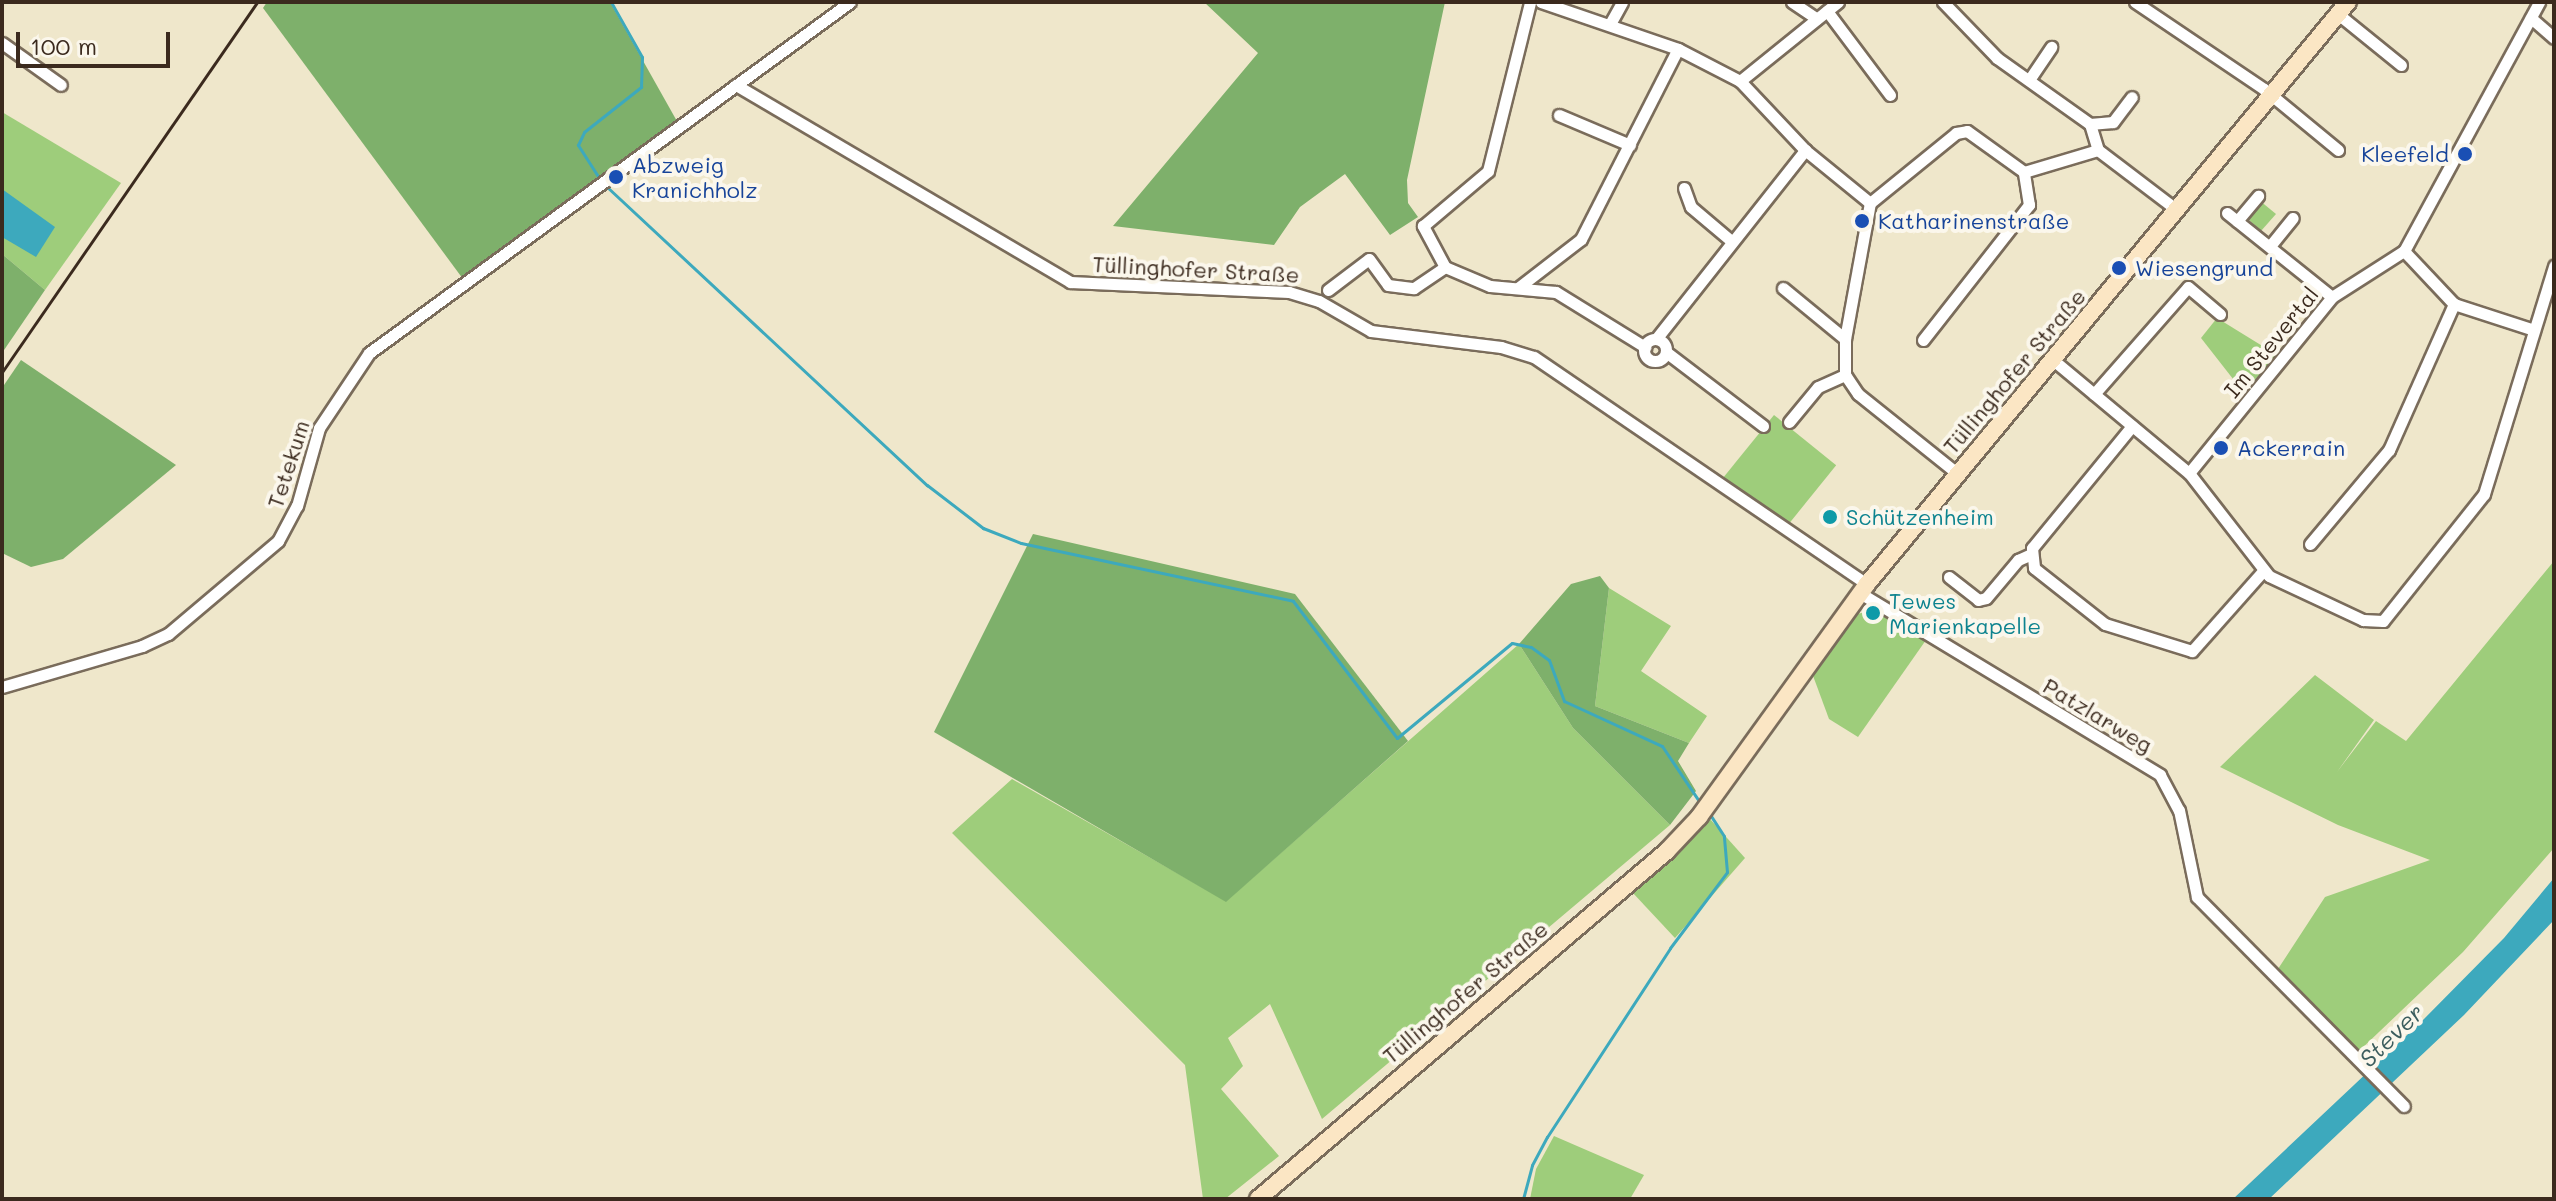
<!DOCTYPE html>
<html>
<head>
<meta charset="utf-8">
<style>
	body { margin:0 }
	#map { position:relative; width:2556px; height:1201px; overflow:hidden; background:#efe7cb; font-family:Mali,sans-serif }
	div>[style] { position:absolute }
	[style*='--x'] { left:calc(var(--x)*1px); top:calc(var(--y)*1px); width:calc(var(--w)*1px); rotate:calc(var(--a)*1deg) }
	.green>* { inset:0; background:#9ecd7b; transform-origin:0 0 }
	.forest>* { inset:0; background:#7eb06b }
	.water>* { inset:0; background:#3da9bd }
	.stream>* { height:3px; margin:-1.5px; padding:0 1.5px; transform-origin:1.5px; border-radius:1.5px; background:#3da9bd }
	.roads { filter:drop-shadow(2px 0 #7a6c5b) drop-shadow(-2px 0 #7a6c5b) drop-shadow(0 2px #7a6c5b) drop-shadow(0 -2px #7a6c5b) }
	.street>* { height:11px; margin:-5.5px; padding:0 5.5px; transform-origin:5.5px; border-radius:5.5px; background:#fff }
	.street>.ring { margin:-5.5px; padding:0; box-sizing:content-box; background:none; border:11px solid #fff; border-radius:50% }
	.secondary>* { height:16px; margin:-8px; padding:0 8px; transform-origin:8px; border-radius:8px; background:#fbe6c4 }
	.rail>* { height:3px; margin:-1.5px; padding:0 1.5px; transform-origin:1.5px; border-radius:1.5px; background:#3b2a1e }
	.dots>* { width:22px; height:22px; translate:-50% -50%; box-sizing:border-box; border:4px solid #fbf7ec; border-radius:50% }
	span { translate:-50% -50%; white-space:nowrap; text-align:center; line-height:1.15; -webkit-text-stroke:8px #fbf7ec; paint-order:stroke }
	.transit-label { font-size:22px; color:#164399 }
	.right { translate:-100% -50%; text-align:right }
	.left { translate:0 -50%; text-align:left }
	.street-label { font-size:22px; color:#3b2a1e }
	.culture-label { font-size:22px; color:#0d838f }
	.water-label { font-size:24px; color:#3c5d5e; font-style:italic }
	.frame { position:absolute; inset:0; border:4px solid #3b2a1e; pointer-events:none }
	.scale { position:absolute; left:16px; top:32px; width:154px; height:36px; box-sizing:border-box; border:4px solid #3b2a1e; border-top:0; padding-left:10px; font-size:24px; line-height:28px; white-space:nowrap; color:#3b2a1e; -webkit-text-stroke:6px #fbf7ec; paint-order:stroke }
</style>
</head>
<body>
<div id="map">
	<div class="green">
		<div style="clip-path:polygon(2px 112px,121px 183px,45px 290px,2px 254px)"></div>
		<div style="clip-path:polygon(2259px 200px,2276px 214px,2261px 231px,2247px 218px)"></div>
		<div style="clip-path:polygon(2217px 318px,2277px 355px,2244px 393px,2201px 338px)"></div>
		<div style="left:1774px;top:415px;width:80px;height:85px;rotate:39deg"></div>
		<div style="clip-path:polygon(2554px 561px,2554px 848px,2463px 952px,2358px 1052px,2276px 972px,2325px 897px,2430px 860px,2338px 825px,2220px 767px,2315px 675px,2374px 720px,2337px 772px,2376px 721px,2406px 741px)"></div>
		<div style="clip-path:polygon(1609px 588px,1671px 626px,1641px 671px,1707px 716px,1689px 743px,1595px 706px)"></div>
		<div style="clip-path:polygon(1867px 612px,1887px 616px,1926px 640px,1858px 737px,1829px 719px,1812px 673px,1851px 615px)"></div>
		<div style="clip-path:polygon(1519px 644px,1573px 728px,1670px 825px,1322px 1119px,1270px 1004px,1228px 1038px,1243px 1066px,1221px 1089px,1279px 1156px,1225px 1199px,1203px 1199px,1185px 1065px,952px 833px,1012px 779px,1226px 901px)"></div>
		<div style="clip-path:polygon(1710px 819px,1745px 858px,1675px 938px,1632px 892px)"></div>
		<div style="clip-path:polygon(1554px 1136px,1644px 1175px,1630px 1199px,1530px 1199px,1536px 1169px)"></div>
	</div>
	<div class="forest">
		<div style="clip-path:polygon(267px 2px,610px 2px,678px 123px,463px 279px,263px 8px)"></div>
		<div style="clip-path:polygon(1204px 2px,1445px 2px,1407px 180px,1408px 203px,1418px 217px,1390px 235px,1345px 174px,1300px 207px,1274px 245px,1113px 226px,1258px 53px)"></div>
		<div style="clip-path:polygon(2px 254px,45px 290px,2px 353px)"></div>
		<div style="clip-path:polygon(21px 360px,176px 465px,63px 559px,31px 567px,2px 553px,2px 388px)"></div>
		<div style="clip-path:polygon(1033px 534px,1295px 594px,1408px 741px,1226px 902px,934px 732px)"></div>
		<div style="clip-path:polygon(1600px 576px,1609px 588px,1595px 706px,1689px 743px,1678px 761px,1696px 791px,1670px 825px,1573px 728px,1519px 644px,1571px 584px)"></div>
	</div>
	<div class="water">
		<div style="clip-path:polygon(2px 189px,55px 227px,36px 257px,2px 237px)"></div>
		<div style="clip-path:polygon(2554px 878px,2554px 920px,2464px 1015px,2269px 1199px,2233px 1199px,2423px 1020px,2504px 938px)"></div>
	</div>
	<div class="stream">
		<div style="--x:601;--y:181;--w:43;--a:-122.6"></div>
		<div style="--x:578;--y:145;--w:14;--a:-65"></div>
		<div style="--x:584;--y:132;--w:73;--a:-38.3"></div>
		<div style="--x:641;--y:87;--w:30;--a:-88"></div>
		<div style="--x:642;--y:57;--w:63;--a:-119.4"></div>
		<div style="--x:606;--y:186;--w:439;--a:43"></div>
		<div style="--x:927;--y:485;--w:71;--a:37.5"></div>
		<div style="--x:983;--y:528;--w:41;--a:21.5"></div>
		<div style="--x:1021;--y:543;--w:278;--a:12"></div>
		<div style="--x:1293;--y:601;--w:172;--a:52.8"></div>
		<div style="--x:1397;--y:738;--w:149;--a:-39.6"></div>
		<div style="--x:1512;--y:643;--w:19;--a:12"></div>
		<div style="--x:1531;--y:647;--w:22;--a:36"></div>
		<div style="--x:1549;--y:660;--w:44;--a:69.9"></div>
		<div style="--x:1564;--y:701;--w:108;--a:24.7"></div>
		<div style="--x:1662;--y:746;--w:70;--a:56.1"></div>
		<div style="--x:1523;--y:1199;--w:35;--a:-75"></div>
		<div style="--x:1532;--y:1165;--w:32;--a:-62"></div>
		<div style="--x:1547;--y:1137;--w:225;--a:-56.9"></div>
		<div style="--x:1670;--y:948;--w:95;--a:-53.1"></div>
		<div style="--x:1727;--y:872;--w:36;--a:-95"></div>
		<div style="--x:1724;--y:836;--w:27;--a:-123"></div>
	</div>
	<div class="roads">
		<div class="street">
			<div style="--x:1541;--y:2;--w:145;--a:18.9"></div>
			<div style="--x:1678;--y:49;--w:70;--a:27.3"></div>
			<div style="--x:1740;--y:81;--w:95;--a:46.7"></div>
			<div style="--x:1805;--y:150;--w:84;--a:39.2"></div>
			<div style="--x:1792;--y:2;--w:30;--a:34"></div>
			<div style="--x:1943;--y:2;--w:78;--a:46"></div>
			<div style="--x:1997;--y:58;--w:114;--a:35.4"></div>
			<div style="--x:2090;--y:124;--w:27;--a:73"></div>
			<div style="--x:2135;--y:2;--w:156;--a:34"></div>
			<div style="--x:2264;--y:89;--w:96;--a:39.5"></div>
			<div style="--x:1827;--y:11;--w:105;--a:53.1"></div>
			<div style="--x:2338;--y:14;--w:81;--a:39"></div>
			<div style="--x:2531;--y:18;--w:30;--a:41"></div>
			<div style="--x:1610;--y:24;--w:25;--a:-61"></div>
			<div style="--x:2;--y:43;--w:72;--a:35.4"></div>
			<div style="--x:2029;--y:80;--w:40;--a:-56"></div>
			<div style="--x:1740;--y:81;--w:126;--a:-38.9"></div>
			<div style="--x:736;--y:85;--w:388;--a:30.5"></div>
			<div style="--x:1070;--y:282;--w:219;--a:2.6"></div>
			<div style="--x:1289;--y:292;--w:31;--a:17"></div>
			<div style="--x:1319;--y:301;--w:60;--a:30"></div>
			<div style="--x:1371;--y:331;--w:131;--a:7"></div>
			<div style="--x:1501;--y:347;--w:34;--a:17"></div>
			<div style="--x:1534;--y:357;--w:403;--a:34.3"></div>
			<div style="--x:1559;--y:115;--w:77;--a:22.9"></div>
			<div style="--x:2090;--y:124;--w:23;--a:-5"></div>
			<div style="--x:2113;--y:122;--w:31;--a:-53"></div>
			<div style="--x:1684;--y:188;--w:20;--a:70"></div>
			<div style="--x:1691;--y:207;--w:51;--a:40.2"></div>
			<div style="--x:2227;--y:213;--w:134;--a:38.7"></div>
			<div style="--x:2237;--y:221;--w:33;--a:-50"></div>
			<div style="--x:2270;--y:246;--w:36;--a:-51"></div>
			<div style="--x:2404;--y:251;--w:73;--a:46.7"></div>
			<div style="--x:2454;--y:304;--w:81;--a:18"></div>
			<div style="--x:1445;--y:267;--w:47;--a:-118.2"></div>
			<div style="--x:1423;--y:226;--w:85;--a:-40.2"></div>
			<div style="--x:1488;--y:171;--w:174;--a:-76"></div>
			<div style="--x:1519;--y:287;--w:78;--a:-37.7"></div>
			<div style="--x:1581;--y:239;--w:213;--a:-63"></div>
			<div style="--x:1783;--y:288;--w:80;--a:39.4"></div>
			<div style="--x:1328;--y:290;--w:51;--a:-37.1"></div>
			<div style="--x:1369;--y:259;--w:32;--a:54"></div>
			<div style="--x:1388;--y:285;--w:26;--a:7"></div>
			<div style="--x:1414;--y:288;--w:37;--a:-34"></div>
			<div style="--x:1445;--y:267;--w:49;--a:22.9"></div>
			<div style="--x:1490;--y:286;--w:66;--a:5.2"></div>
			<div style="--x:1556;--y:292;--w:105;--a:31.7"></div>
			<div style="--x:1656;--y:339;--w:241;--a:-51.7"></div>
			<div class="ring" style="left:1644px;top:339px;width:11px;height:11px"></div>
			<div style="--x:1923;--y:340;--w:172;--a:-51.9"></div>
			<div style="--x:2029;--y:205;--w:33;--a:-99"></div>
			<div style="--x:1666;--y:352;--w:122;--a:37.3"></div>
			<div style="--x:2052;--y:359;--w:178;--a:39.8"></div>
			<div style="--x:2189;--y:473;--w:130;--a:52.2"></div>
			<div style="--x:2269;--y:576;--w:104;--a:25.1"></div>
			<div style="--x:2363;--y:620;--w:20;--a:3"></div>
			<div style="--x:2383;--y:621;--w:162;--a:-51.5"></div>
			<div style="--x:2484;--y:494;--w:239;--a:-72.9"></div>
			<div style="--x:2094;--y:394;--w:142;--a:-48.7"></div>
			<div style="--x:2188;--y:287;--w:42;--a:40.2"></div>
			<div style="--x:1789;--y:422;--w:45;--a:-50.4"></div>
			<div style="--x:1818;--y:387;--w:30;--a:-24"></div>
			<div style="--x:2132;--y:426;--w:158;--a:129.3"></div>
			<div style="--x:2032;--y:548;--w:20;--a:84"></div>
			<div style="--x:2034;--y:568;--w:90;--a:38.3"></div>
			<div style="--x:2105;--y:624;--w:91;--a:17.2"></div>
			<div style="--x:2192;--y:651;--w:107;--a:-48.4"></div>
			<div style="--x:2189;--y:473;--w:227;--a:-50.9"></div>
			<div style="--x:2332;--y:297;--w:85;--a:-32.6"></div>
			<div style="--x:2404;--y:251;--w:283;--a:-61.5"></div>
			<div style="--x:1958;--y:474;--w:128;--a:-141.3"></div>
			<div style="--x:1858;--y:394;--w:23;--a:-124"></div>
			<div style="--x:1845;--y:375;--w:36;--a:-90"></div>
			<div style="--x:1845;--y:339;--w:138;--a:-79.6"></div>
			<div style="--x:1870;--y:203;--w:111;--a:-39.1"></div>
			<div style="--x:1956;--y:133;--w:11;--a:-10"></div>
			<div style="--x:1967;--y:131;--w:70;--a:35.7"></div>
			<div style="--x:2024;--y:172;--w:77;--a:-16.6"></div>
			<div style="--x:2098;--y:150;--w:99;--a:37.2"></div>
			<div style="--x:2310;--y:544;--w:123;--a:-50"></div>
			<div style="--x:2389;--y:450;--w:160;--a:-66"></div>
			<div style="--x:1949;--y:577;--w:37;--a:38"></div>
			<div style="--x:1978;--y:600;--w:8;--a:-14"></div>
			<div style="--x:1986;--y:598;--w:50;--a:-49.9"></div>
			<div style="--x:2018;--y:560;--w:12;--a:-24"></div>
			<div style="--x:1860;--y:593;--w:351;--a:31.2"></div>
			<div style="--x:2160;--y:775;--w:40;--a:62"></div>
			<div style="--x:2179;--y:810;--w:89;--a:78.3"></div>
			<div style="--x:2197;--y:897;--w:294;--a:45.3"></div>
			<div style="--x:2;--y:687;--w:146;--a:-16.3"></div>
			<div style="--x:142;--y:646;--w:29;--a:-25"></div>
			<div style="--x:168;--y:634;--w:144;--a:-40.2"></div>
			<div style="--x:278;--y:541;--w:40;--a:-62"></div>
			<div style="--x:297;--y:506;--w:81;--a:-74.2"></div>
			<div style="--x:319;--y:428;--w:90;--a:-56.3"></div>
			<div style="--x:369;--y:353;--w:595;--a:-36.12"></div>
		</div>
		<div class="secondary">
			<div style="--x:1258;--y:1199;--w:537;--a:-40.39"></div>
			<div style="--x:1667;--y:851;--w:47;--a:-46.7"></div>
			<div style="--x:1699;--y:817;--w:287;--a:-54.2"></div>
			<div style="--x:1867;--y:584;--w:755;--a:-50.43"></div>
		</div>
	</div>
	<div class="rail">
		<div style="--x:2;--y:372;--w:449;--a:-55.4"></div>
	</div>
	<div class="dots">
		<div style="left:2465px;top:154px;background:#1a4fb4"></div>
		<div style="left:616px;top:177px;background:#1a4fb4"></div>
		<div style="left:1862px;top:221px;background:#1a4fb4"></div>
		<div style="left:2119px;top:268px;background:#1a4fb4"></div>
		<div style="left:2221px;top:448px;background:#1a4fb4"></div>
		<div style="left:1830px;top:517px;background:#0f9aa8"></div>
		<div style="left:1873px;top:613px;background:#0f9aa8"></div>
	</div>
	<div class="transit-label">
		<span class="right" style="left:2449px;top:154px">Kleefeld</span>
		<span class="left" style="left:632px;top:177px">Abzweig<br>Kranichholz</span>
		<span class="left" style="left:1878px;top:221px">Katharinenstraße</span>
		<span class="left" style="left:2135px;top:268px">Wiesengrund</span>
		<span class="left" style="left:2237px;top:448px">Ackerrain</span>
	</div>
	<div class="street-label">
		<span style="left:1196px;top:269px;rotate:3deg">Tüllinghofer Straße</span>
		<span style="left:2271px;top:342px;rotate:-51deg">Im Stevertal</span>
		<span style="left:2014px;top:371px;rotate:-50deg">Tüllinghofer Straße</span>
		<span style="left:288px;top:464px;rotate:-72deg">Tetekum</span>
		<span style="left:2098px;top:715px;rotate:31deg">Patzlarweg</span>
		<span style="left:1465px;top:992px;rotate:-40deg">Tüllinghofer Straße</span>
	</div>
	<div class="culture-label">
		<span class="left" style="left:1846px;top:517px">Schützenheim</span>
		<span class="left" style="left:1889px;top:613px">Tewes<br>Marienkapelle</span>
	</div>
	<div class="water-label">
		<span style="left:2391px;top:1035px;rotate:-44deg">Stever</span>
	</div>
	<div class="frame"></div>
	<div class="scale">100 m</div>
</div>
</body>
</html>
